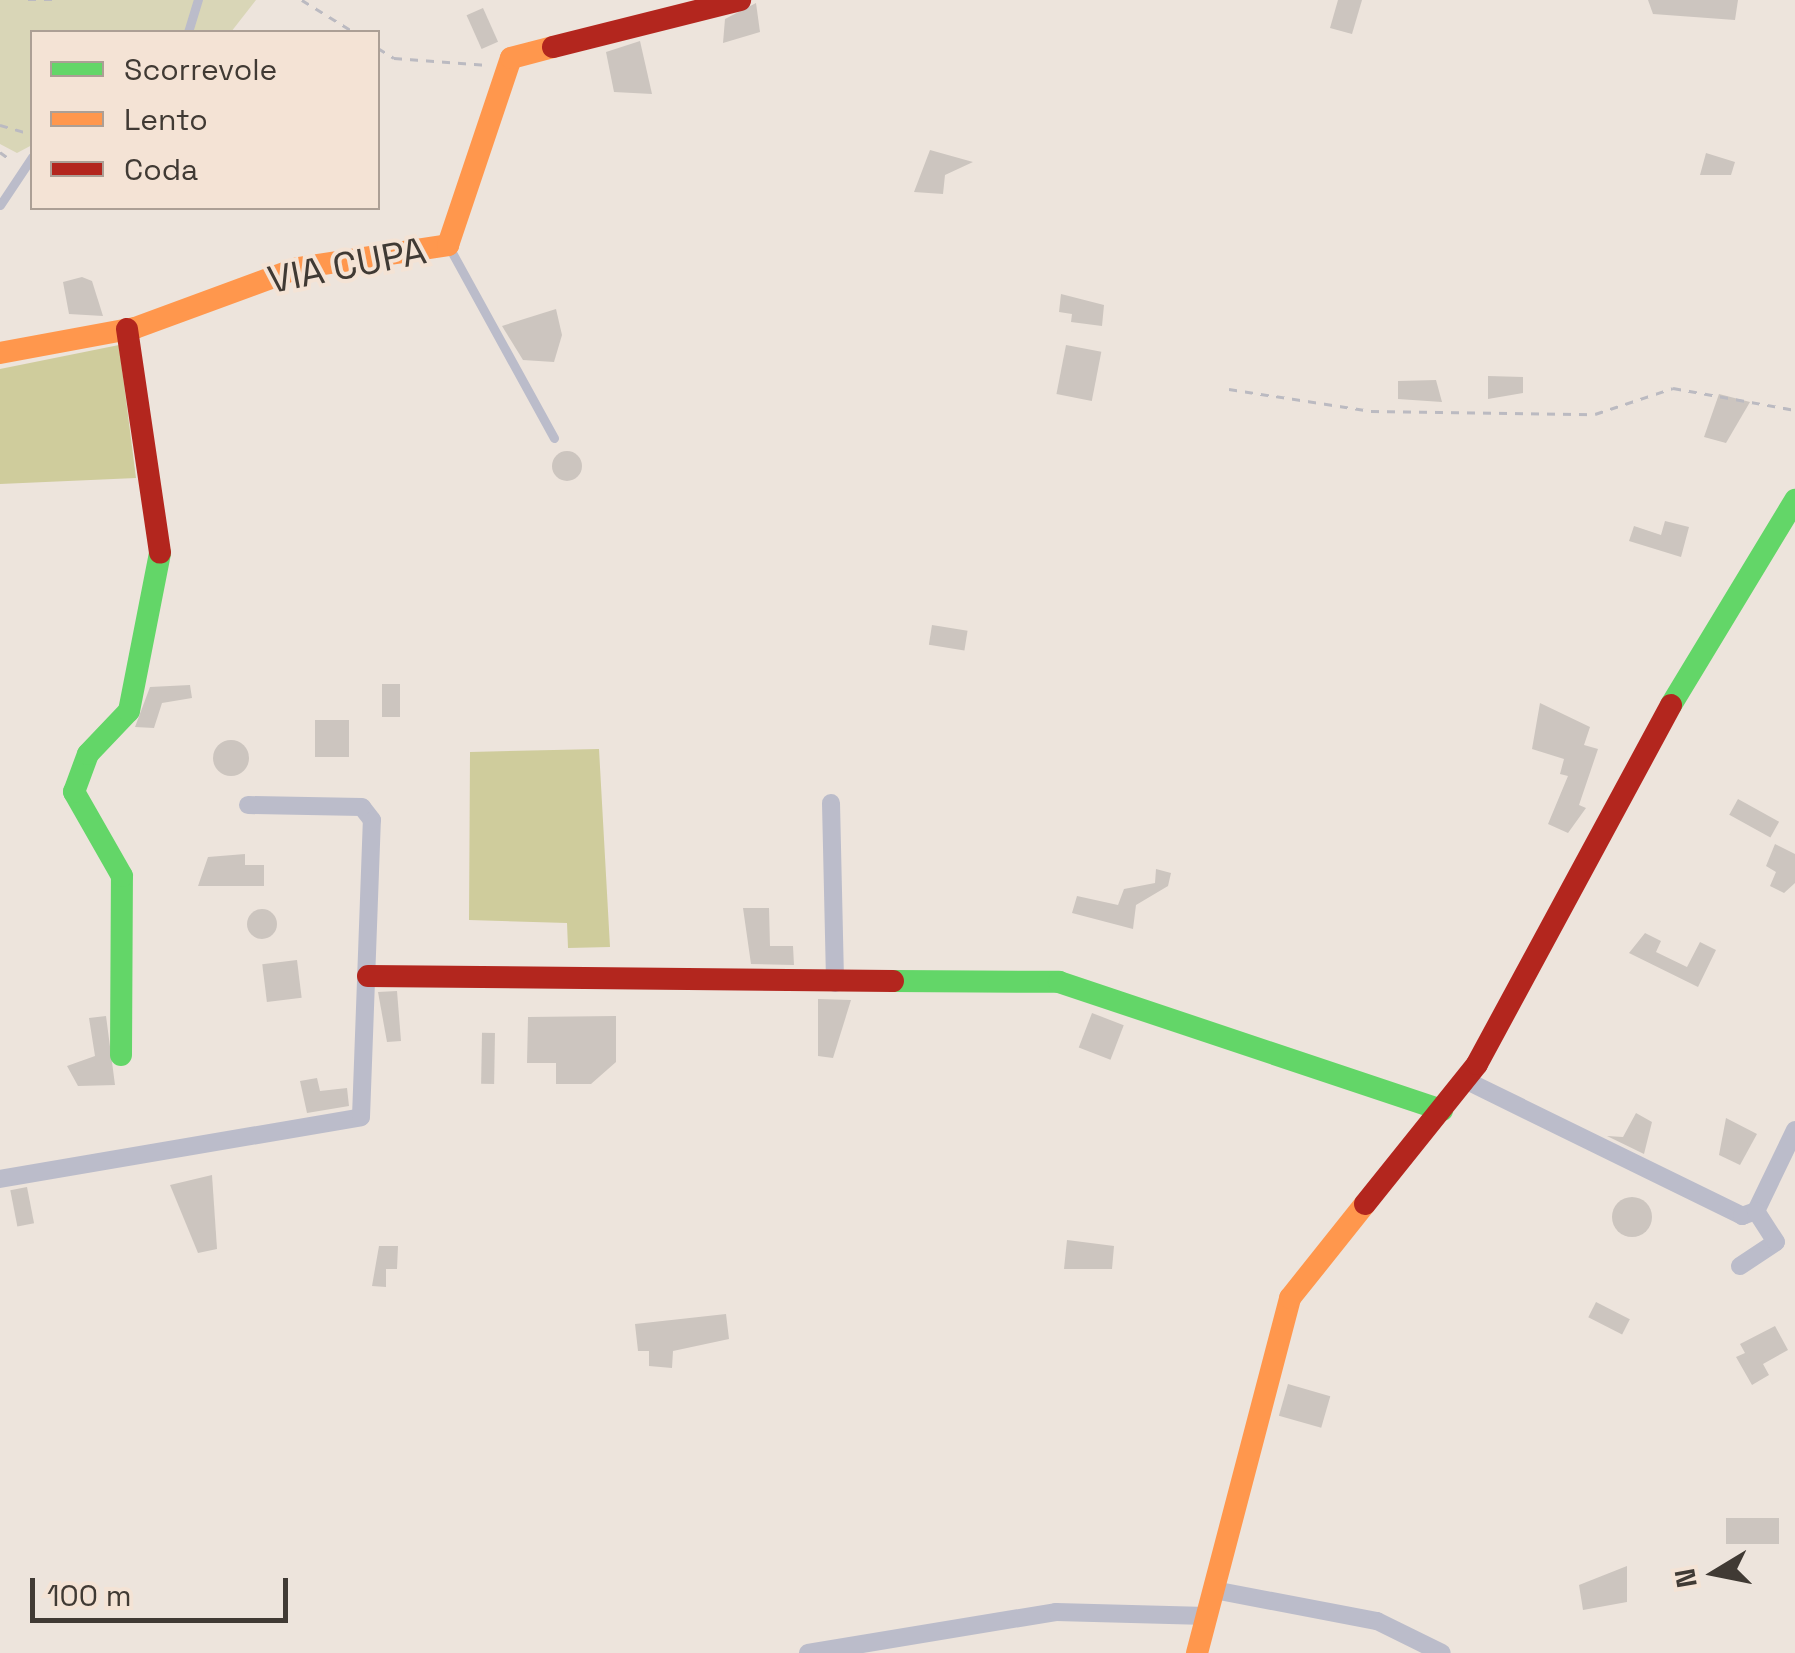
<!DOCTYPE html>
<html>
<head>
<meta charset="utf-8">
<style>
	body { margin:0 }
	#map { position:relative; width:1795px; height:1653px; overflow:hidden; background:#ede4dc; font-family:"Space Grotesk",sans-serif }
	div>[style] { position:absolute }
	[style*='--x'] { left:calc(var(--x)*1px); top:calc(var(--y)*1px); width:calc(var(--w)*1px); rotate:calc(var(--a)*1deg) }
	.green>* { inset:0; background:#d9d6b7 }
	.forest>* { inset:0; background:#cfcc9c }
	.building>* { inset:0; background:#ccc5bf; transform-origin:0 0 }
	.round { border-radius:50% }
	.path>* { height:2.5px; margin-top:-1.25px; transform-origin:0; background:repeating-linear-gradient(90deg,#bbbac1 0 8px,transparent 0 16px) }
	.lane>* { height:9px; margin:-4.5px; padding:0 4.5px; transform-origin:4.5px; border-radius:4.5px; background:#bbbcca }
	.street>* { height:18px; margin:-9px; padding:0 9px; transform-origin:9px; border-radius:9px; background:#bbbcca }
	.fast>* { height:22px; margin:-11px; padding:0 11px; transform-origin:11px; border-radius:11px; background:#63d668 }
	.slow>* { height:22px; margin:-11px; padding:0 11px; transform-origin:11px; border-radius:11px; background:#ff974d }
	.jam>* { height:22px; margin:-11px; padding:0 11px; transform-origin:11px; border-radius:11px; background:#b3261e }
	span { translate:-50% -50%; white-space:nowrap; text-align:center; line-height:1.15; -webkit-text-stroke:8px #f4e3d5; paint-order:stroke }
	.street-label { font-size:38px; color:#403a34 }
	.legend { position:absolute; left:30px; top:30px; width:350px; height:180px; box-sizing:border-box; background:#f4e3d5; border:2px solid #ac9f95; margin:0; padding:12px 18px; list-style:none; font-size:30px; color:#403a34 }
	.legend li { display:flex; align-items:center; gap:20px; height:50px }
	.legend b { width:50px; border:2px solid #ac9f95 }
	.north { position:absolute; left:1665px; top:1523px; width:100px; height:100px; -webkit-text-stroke:8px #f4e3d5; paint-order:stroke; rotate:260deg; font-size:28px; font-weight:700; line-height:40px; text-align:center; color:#403a34 }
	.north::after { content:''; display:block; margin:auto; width:35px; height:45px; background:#403a34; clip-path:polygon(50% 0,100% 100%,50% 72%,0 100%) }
	.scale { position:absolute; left:30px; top:1578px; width:258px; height:45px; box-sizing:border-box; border:5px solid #403a34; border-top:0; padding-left:12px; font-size:30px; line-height:35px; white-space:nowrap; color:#403a34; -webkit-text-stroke:8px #f4e3d5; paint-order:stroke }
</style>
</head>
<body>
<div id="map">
	<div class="green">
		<div style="clip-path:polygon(0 0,256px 0,231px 32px,32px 32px,32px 145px,17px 153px,0 144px)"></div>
	</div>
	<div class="forest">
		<div style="clip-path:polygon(119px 345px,136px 478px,0 484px,0 369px)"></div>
		<div style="clip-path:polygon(599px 749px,610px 947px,568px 948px,567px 923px,469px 920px,470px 752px)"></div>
	</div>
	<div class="building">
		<div style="clip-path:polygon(1338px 0,1362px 0,1352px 34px,1330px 28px)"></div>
		<div style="clip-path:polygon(1648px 0,1738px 0,1735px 20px,1653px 14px)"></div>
		<div style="clip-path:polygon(756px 3px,760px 32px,723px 43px,725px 19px)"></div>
		<div style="left:483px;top:8px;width:37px;height:18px;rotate:66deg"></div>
		<div style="clip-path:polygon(640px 41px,652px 94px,614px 92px,606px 52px)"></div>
		<div style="clip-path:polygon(930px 150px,973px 162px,945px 175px,943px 194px,914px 192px)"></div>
		<div style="clip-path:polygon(1706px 153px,1735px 162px,1731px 175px,1700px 175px)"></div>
		<div style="clip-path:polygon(82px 277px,92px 281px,103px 316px,69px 314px,63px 282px)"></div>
		<div style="clip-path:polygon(1061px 294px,1104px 305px,1102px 326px,1071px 322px,1072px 314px,1059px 312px)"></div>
		<div style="clip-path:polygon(556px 309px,562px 335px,554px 362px,523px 360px,502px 326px)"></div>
		<div style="left:1066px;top:345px;width:36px;height:50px;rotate:11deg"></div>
		<div style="clip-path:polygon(1488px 376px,1523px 377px,1523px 393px,1488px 399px)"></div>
		<div style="clip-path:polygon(1436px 380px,1442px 402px,1398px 399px,1398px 381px)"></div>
		<div style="clip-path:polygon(1719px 394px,1750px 402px,1726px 443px,1704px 437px)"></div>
		<div class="round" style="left:552px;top:451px;width:30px;height:30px"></div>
		<div style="clip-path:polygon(1665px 521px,1689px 527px,1681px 557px,1629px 541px,1634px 526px,1661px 535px)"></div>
		<div style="left:932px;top:625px;width:36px;height:20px;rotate:9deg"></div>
		<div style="left:382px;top:684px;width:18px;height:33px"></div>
		<div style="clip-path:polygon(190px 685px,192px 698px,162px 703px,154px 728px,135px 727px,150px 687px)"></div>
		<div style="clip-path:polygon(1540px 703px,1590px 727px,1584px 745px,1598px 749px,1579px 805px,1586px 808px,1568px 833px,1548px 824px,1568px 776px,1560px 774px,1564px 759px,1532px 749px)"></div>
		<div style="left:315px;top:720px;width:34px;height:37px"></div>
		<div class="round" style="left:213px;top:740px;width:36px;height:36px"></div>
		<div style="left:1738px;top:799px;width:47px;height:18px;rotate:29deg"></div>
		<div style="clip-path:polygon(1775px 844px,1795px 854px,1795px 883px,1784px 893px,1770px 886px,1776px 872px,1766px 866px)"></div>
		<div style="clip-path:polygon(245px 854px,245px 865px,264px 865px,264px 886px,198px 886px,208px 857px)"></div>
		<div style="clip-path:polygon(1156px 869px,1171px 873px,1168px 886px,1136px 905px,1133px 929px,1072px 913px,1077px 896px,1118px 905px,1124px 889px,1155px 883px)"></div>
		<div style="clip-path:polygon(743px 908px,769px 908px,770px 946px,793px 946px,794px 965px,751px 964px)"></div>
		<div class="round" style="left:247px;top:909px;width:30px;height:30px"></div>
		<div style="clip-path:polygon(1645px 933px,1661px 941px,1656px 952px,1687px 967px,1700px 942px,1716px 950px,1698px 987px,1629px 953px)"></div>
		<div style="left:297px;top:960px;width:38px;height:35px;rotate:83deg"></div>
		<div style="clip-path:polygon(397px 991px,401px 1041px,387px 1042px,378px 992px)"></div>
		<div style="clip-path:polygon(818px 999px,851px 1000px,833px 1058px,818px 1056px)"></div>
		<div style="left:1092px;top:1013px;width:34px;height:37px;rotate:21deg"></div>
		<div style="clip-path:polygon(106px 1016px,115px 1085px,78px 1086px,67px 1066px,95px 1056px,89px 1018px)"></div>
		<div style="clip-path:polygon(616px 1016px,616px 1062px,591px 1084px,556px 1084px,556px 1063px,527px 1063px,528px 1017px)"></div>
		<div style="left:495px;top:1033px;width:51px;height:13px;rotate:91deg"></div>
		<div style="clip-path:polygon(317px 1078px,320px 1091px,347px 1088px,349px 1106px,307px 1113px,300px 1081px)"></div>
		<div style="clip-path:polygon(1636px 1113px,1652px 1122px,1644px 1154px,1607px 1136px,1623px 1137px)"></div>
		<div style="clip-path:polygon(1726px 1118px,1757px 1134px,1740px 1165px,1719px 1155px)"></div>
		<div style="clip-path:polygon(212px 1175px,217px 1249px,198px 1253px,170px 1185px)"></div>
		<div style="left:27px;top:1187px;width:37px;height:17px;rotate:79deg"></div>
		<div class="round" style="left:1612px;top:1197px;width:40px;height:40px"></div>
		<div style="clip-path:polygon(1067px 1240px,1114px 1246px,1112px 1269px,1064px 1269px)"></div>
		<div style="clip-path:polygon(379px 1246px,398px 1246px,397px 1269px,386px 1269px,386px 1287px,372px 1286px)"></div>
		<div style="left:1596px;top:1302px;width:38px;height:17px;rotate:27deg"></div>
		<div style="clip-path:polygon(726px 1314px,729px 1339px,673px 1351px,672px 1368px,649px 1366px,649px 1351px,638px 1351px,635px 1324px)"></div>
		<div style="clip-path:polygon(1775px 1326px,1788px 1350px,1763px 1364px,1769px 1375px,1752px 1385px,1736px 1357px,1745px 1353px,1740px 1344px)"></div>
		<div style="left:1288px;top:1384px;width:44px;height:33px;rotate:16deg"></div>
		<div style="left:1726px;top:1518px;width:53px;height:26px"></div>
		<div style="clip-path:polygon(1627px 1566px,1627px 1602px,1583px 1610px,1579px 1585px)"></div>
	</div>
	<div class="path">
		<div style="--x:28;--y:0;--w:28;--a:0"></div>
		<div style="--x:302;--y:0;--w:61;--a:31.6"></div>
		<div style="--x:378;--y:48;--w:19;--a:32"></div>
		<div style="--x:394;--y:58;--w:94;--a:4.3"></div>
		<div style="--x:0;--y:125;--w:33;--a:16"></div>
		<div style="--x:0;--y:152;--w:14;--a:36"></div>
		<div style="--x:1229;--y:389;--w:144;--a:8.8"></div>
		<div style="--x:1371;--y:411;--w:224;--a:0.8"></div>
		<div style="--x:1595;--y:414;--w:82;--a:-18.4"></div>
		<div style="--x:1673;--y:388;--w:124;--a:10.2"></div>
	</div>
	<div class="lane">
		<div style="--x:188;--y:32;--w:34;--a:-73"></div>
		<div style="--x:0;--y:205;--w:58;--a:-56.3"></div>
		<div style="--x:449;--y:247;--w:218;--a:61.2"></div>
	</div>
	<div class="street">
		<div style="--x:831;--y:803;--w:180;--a:88.7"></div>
		<div style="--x:1465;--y:1080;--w:309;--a:26.1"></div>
		<div style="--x:1742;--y:1216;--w:15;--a:-20"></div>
		<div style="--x:1756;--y:1211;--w:90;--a:-64.3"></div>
		<div style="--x:0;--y:1179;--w:366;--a:-9.7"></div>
		<div style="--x:361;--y:1117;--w:297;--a:-87.9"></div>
		<div style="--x:372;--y:820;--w:16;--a:-128"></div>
		<div style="--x:362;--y:807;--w:114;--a:-179"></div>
		<div style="--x:1740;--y:1266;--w:43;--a:-33.7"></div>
		<div style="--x:1776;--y:1242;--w:37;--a:-123"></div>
		<div style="--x:1214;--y:1590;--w:166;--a:10.8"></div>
		<div style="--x:1377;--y:1621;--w:72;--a:26.2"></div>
		<div style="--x:808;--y:1653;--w:251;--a:-9.4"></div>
		<div style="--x:1056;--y:1612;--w:151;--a:1.5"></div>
	</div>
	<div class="fast">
		<div style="--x:1671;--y:705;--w:240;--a:-58.8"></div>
		<div style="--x:893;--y:981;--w:166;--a:0.3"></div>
		<div style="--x:1059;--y:982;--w:404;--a:18.5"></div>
		<div style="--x:121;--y:1055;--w:179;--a:-89.7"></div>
		<div style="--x:122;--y:876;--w:97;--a:-119.7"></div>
		<div style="--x:74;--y:792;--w:40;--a:-69.8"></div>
		<div style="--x:88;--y:754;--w:59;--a:-46.4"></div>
		<div style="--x:129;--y:711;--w:161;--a:-78.9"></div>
	</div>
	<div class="slow">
		<div style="--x:0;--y:353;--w:137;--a:-10.5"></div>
		<div style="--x:135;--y:328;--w:174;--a:-20.2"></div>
		<div style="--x:298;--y:268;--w:152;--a:-8.7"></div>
		<div style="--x:448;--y:245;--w:197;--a:-71.4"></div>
		<div style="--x:511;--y:58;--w:43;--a:-14.7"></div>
		<div style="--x:1197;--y:1653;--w:367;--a:-75.3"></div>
		<div style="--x:1290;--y:1298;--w:120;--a:-51.4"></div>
	</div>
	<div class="jam">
		<div style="--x:553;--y:47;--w:193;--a:-14.1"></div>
		<div style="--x:127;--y:329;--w:226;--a:81.6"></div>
		<div style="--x:368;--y:976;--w:525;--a:0.55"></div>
		<div style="--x:1365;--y:1204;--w:179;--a:-51.3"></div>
		<div style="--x:1477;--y:1064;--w:408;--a:-61.6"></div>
	</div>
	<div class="street-label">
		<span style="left:347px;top:266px;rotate:-11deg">VIA CUPA</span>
	</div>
	<ul class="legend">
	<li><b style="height:12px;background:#63d668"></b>Scorrevole</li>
	<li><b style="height:12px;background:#ff974d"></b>Lento</li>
	<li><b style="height:12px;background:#b3261e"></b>Coda</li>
	</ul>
	<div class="north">N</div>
	<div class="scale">100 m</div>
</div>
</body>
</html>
